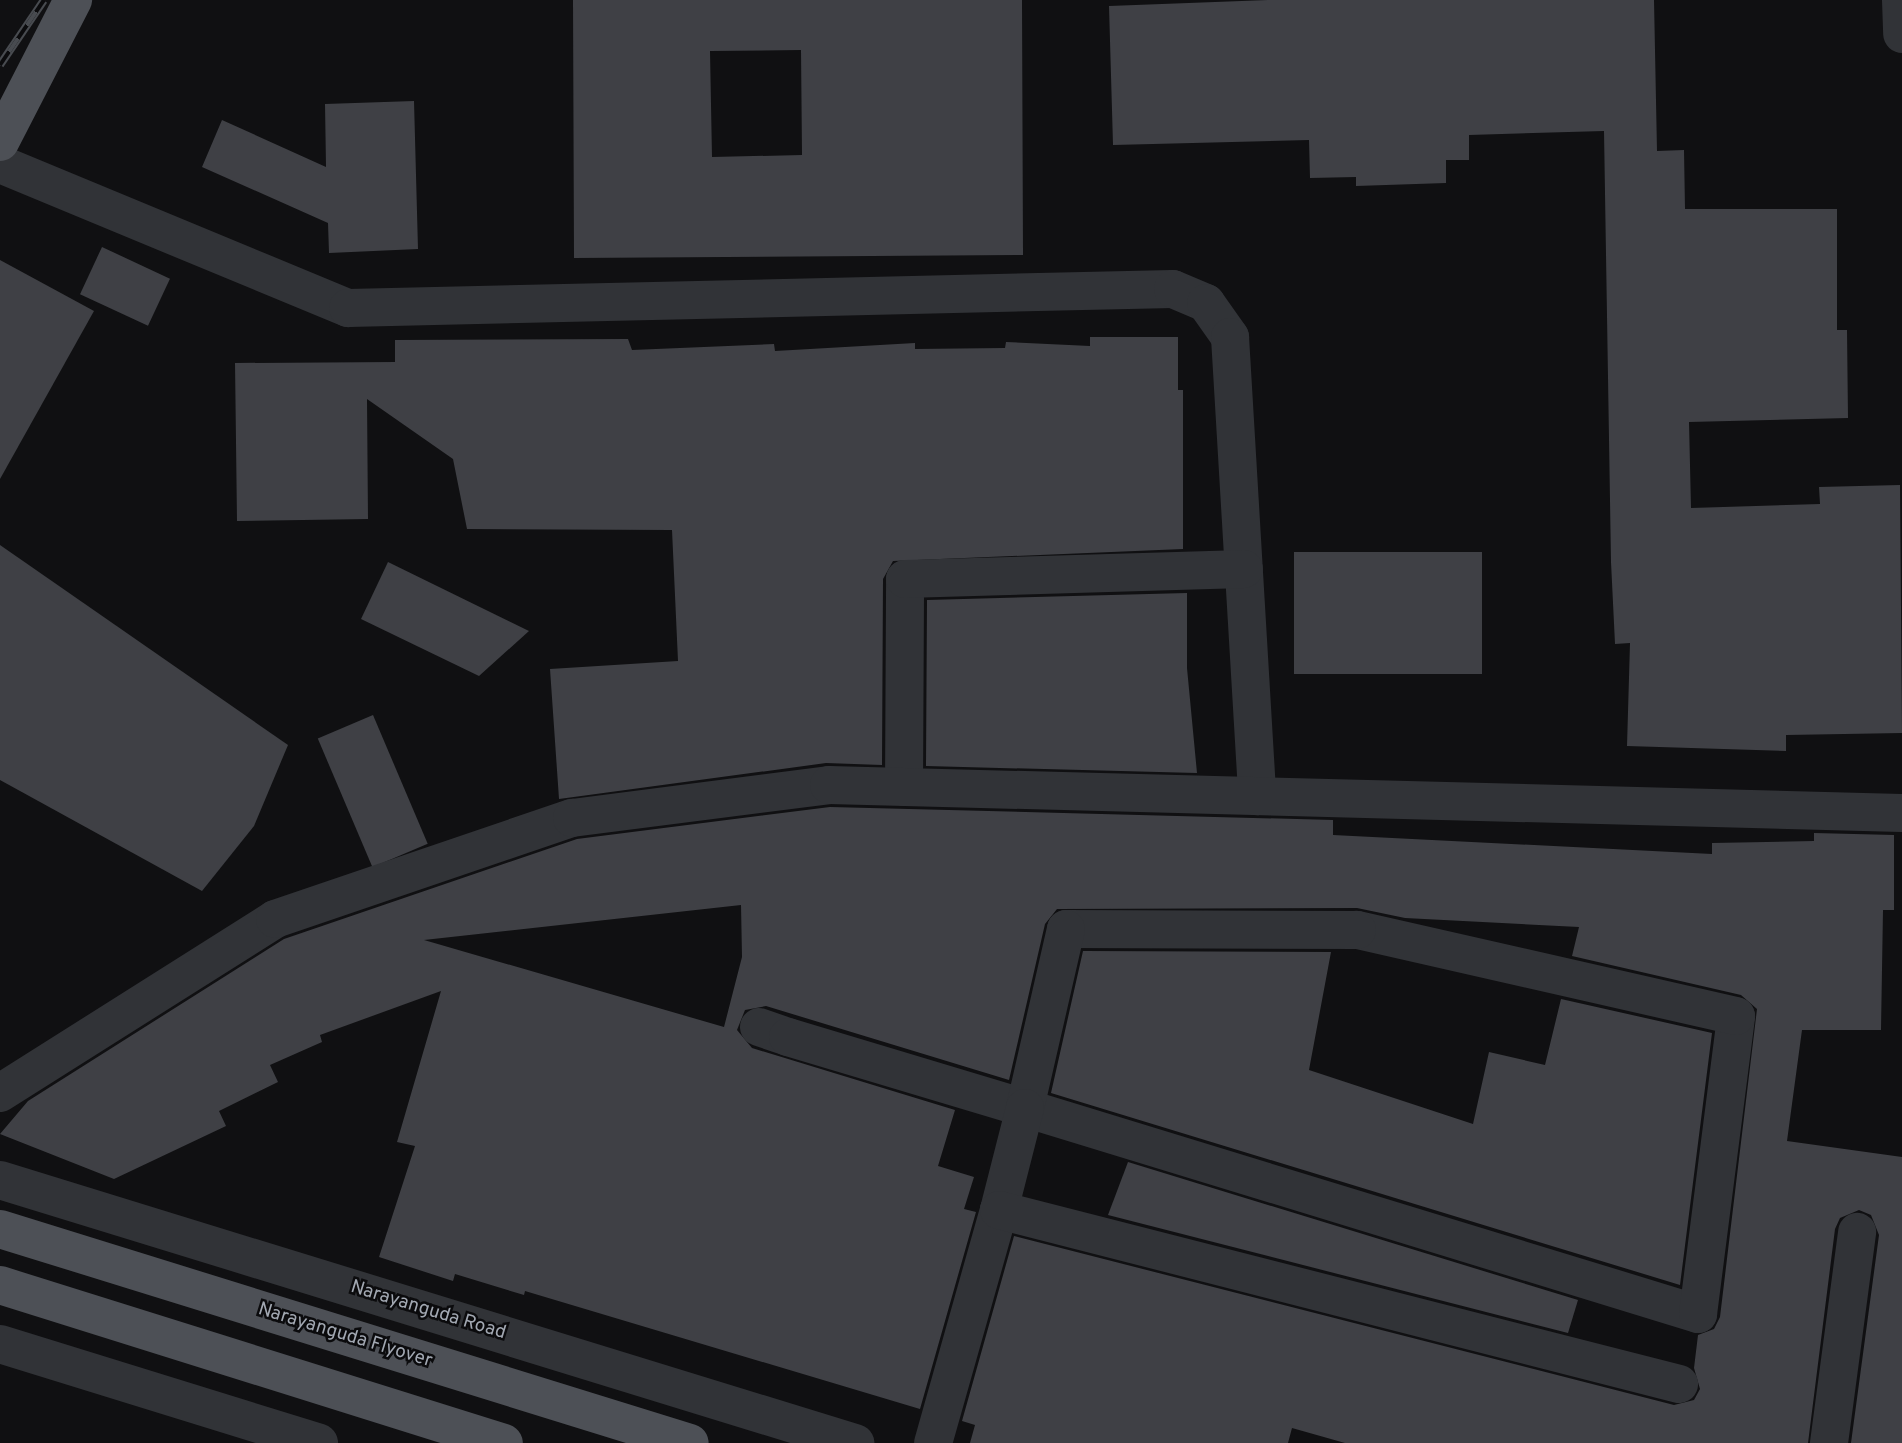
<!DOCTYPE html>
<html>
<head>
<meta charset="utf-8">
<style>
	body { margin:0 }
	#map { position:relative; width:1902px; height:1443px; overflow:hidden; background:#101012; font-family:Overpass,sans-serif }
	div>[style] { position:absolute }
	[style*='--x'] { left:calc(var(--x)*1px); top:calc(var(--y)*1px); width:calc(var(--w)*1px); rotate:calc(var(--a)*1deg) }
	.building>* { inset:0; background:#3f4045; transform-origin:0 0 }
	.minor>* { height:38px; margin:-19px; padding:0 19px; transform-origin:19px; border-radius:19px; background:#313337 }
	.major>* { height:38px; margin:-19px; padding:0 19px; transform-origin:19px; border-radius:19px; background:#4d5056 }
	.rail>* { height:8px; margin-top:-4px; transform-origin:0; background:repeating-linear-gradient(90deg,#0b0b0d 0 16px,#484b50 0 32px); box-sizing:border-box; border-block:2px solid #484b50 }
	span { translate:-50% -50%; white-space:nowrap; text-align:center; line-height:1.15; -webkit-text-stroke:5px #0b0b0d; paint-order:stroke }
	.street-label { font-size:19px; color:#a2a8b2 }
</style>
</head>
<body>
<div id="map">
	<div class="building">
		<div style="clip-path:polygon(evenodd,573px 0,1022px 0,1023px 255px,574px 258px,573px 0,801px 50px,802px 155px,712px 157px,710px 51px,801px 50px)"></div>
		<div style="clip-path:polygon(1268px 0,1654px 0,1657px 151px,1684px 150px,1685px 209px,1837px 209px,1837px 330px,1847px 330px,1848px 418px,1689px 422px,1691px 508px,1820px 504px,1819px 487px,1900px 485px,1902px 733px,1786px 735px,1786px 751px,1627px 746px,1630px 643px,1615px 644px,1611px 562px,1604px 131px,1469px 135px,1469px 160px,1446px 160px,1446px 183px,1356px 186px,1356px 177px,1310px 178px,1309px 140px,1113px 145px,1109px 6px)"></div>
		<div style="clip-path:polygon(414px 101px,418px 249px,329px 253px,328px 223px,202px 167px,222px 120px,326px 167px,325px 104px)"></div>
		<div style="left:102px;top:247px;width:75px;height:52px;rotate:25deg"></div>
		<div style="clip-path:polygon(0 260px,94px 311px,0 479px)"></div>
		<div style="clip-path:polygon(1090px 337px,1178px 337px,1178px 390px,1183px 390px,1183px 549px,893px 561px,883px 579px,882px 765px,826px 763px,559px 799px,550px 669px,678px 661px,672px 530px,467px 529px,453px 459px,367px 399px,368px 519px,237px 521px,235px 363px,395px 362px,395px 340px,628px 339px,632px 350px,774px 344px,775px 351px,915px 343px,915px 349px,1005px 348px,1006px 342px,1090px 346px)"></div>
		<div style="clip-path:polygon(0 545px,288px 745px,254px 826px,202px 891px,0 780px)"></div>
		<div style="left:1482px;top:552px;width:122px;height:188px;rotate:90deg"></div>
		<div style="clip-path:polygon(388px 562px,529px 631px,479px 676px,361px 619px)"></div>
		<div style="clip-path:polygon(1187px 593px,1187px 668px,1197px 773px,926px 766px,927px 600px)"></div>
		<div style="left:373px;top:715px;width:140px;height:60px;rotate:67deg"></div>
		<div style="clip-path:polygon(evenodd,830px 807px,1333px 820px,1333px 835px,1712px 854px,1712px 843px,1814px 841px,1814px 833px,1894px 835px,1894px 910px,1883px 910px,1881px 1030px,1802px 1030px,1787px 1141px,1902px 1157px,1902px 1443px,1851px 1443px,1879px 1235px,1871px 1215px,1859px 1210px,1840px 1218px,1835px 1229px,1808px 1443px,1345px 1443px,1292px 1428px,1288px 1443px,970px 1443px,975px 1425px,962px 1421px,1014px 1236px,1674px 1405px,1694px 1400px,1700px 1389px,1694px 1368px,1698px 1335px,1714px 1329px,1720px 1317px,1757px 1009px,1741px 995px,1572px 956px,1579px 927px,1405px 918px,1357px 908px,1057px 909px,1045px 924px,1009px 1080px,766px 1006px,745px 1010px,737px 1030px,752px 1048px,955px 1110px,938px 1166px,974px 1177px,964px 1209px,976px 1212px,920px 1409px,525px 1291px,524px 1295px,455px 1274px,453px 1281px,379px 1257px,415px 1146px,397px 1142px,441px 991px,320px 1035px,322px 1042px,270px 1065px,278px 1082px,219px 1111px,226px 1126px,114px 1179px,0 1134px,28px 1101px,284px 939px,577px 839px,830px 807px,741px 905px,742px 957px,724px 1027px,424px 940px,741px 905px)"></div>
		<div style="clip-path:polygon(1083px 951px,1331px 952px,1309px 1070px,1473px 1124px,1489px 1052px,1545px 1065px,1561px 999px,1712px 1033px,1680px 1285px,1051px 1093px)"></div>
		<div style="clip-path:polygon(1128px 1162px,1578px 1300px,1568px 1333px,1108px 1215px)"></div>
	</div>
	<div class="minor">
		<div style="--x:1901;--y:0;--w:34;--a:88"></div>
		<div style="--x:0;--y:164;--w:377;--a:22.5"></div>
		<div style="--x:348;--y:308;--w:825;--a:-1.32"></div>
		<div style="--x:1173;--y:289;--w:36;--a:23"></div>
		<div style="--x:1206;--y:303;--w:42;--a:54.8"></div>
		<div style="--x:1230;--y:337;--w:460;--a:86.6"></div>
		<div style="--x:904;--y:787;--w:208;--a:-89.7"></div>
		<div style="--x:905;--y:579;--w:339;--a:-1.7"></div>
		<div style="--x:759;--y:1027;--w:31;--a:19"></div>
		<div style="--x:788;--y:1037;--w:247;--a:16.7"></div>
		<div style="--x:1025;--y:1108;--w:704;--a:17.02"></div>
		<div style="--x:1698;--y:1314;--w:300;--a:-82.7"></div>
		<div style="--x:1736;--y:1016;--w:389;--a:-167.2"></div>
		<div style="--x:1357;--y:930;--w:291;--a:-179.8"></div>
		<div style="--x:1066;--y:929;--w:184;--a:102.9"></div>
		<div style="--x:1025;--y:1108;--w:105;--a:104.3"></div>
		<div style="--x:999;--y:1210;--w:242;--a:105.8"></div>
		<div style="--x:0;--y:1093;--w:325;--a:-32.3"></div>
		<div style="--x:275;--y:919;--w:314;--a:-18.8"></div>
		<div style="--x:572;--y:818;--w:259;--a:-7.3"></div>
		<div style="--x:829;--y:785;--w:1073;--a:1.49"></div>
		<div style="--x:0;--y:1180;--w:895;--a:17.1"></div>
		<div style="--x:999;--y:1210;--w:702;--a:14.35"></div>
		<div style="--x:0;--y:1344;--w:334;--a:17.2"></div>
		<div style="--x:1829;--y:1443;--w:213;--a:-82.4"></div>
	</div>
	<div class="major">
		<div style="--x:0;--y:142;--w:160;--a:-62.8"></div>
		<div style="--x:0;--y:1229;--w:722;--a:17.23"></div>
		<div style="--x:0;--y:1285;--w:528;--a:17.41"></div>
	</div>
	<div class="rail">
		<div style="--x:0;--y:65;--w:78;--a:-55.9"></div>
	</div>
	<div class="street-label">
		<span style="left:428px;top:1311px;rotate:17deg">Narayanguda Road</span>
		<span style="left:345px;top:1336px;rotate:17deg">Narayanguda Flyover</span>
	</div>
</div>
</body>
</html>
